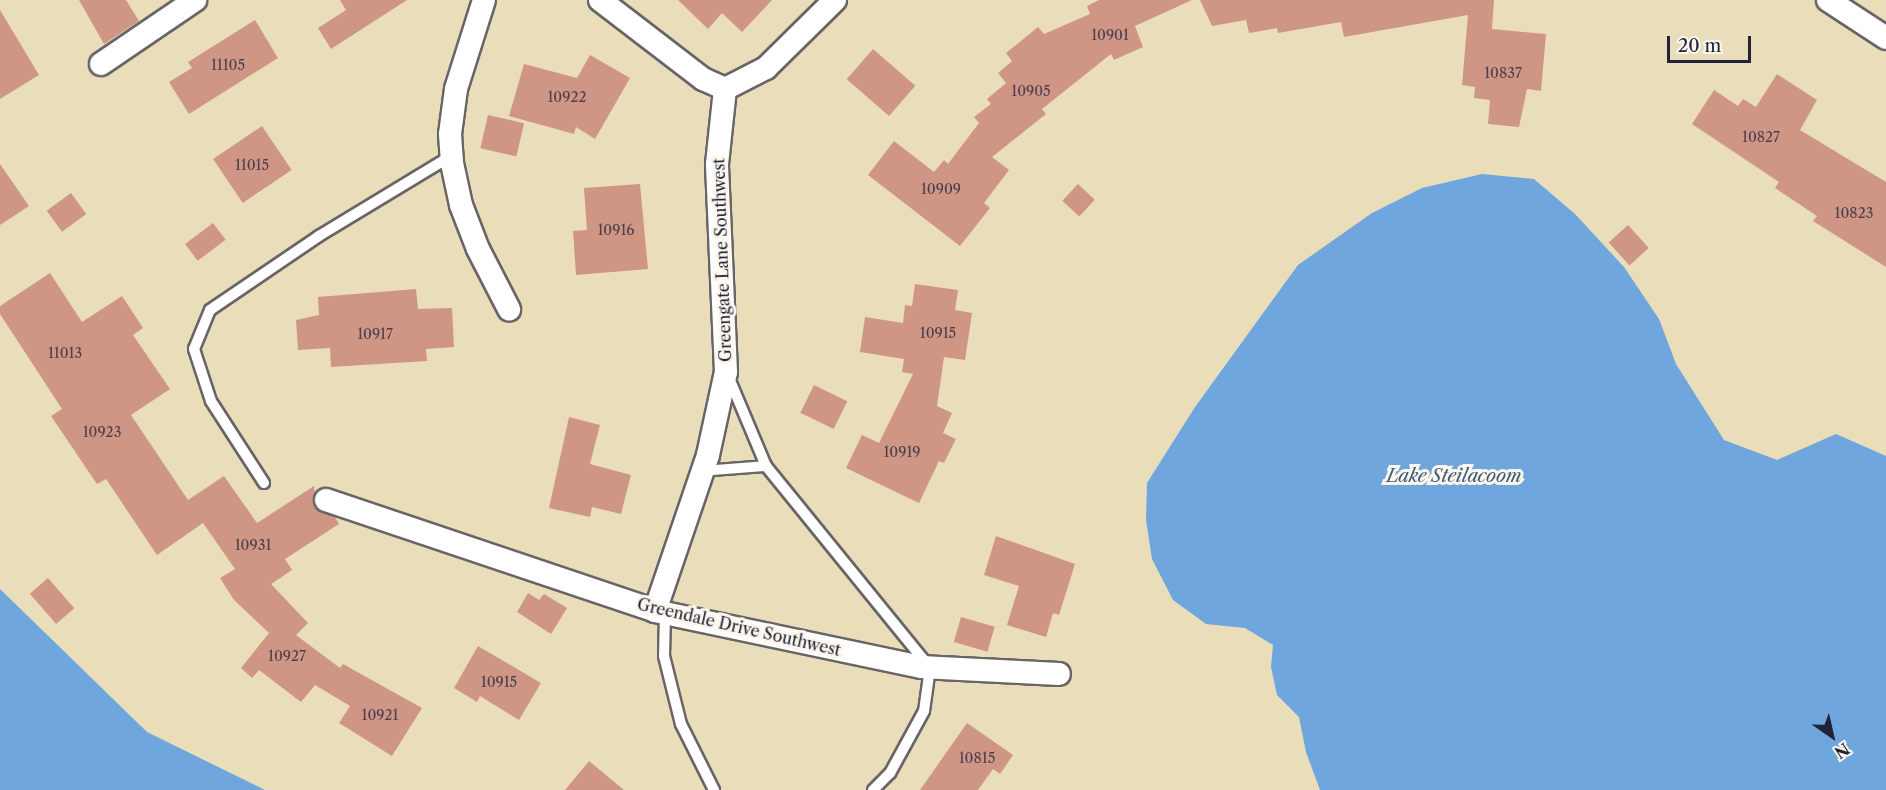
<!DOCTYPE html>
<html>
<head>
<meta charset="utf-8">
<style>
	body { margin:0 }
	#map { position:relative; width:1886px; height:790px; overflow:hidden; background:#e9deb9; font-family:"Libre Caslon Text",serif }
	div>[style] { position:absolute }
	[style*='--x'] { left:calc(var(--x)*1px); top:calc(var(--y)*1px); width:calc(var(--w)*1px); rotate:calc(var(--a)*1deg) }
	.water>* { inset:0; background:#6fa6dd }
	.building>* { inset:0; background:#cf9685; transform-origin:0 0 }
	.roads { filter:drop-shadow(2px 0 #686467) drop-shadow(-2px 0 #686467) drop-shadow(0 2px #686467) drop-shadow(0 -2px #686467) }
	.lane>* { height:10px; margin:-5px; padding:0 5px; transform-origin:5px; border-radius:5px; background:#fff }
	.street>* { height:22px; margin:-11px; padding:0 11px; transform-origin:11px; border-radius:11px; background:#fff }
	span { translate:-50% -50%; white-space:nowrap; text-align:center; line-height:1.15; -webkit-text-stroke:6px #fbf7ec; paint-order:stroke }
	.number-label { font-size:14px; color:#4d3f4e }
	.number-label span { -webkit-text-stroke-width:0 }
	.street-label { font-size:16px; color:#22223b }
	.water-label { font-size:18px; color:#41577c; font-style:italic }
	.north { position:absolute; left:1802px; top:706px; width:60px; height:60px; -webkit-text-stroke:4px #fbf7ec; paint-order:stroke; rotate:146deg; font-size:16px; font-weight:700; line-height:24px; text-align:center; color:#22223b }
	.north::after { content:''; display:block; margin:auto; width:21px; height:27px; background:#22223b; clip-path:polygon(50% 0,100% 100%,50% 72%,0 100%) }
	.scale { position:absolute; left:1667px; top:36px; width:84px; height:27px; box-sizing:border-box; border:3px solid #22223b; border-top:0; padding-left:8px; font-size:18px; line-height:21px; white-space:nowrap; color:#22223b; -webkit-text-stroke:4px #fbf7ec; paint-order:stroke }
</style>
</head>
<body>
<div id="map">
	<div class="water">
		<div style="clip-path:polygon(1482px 174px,1534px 179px,1575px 214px,1624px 267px,1659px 319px,1676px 364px,1724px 440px,1777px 460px,1836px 434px,1886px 456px,1886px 790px,1320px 790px,1306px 752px,1299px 717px,1277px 695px,1271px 667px,1273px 645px,1245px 628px,1206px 624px,1173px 600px,1152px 559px,1146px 520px,1147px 483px,1195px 407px,1298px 265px,1372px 213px,1422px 188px)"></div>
		<div style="clip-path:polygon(0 589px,147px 732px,265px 790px,0 790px)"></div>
	</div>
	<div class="building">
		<div style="clip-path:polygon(79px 0,126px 0,139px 21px,104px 44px)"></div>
		<div style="clip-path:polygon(340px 0,407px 0,331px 49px,318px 28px,346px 10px)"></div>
		<div style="clip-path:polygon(678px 0,772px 0,742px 32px,722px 13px,708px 29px)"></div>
		<div style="clip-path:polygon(1099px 0,1192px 0,1135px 26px,1143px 47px,1114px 60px,1111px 54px,1042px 109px,1046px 114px,992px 157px,1009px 170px,984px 203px,990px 208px,960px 246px,868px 175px,894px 141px,934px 172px,944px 160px,948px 164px,979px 123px,974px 117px,991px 104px,987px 99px,1006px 83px,998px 73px,1012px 61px,1006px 53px,1038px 27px,1044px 34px,1090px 14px,1087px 6px)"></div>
		<div style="clip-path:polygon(1200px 0,1494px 0,1492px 29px,1546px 34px,1541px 91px,1527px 89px,1519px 127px,1488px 124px,1490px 100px,1474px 98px,1475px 87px,1462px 85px,1468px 15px,1344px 37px,1341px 22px,1278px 33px,1277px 28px,1249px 33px,1246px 20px,1212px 26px)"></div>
		<div style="clip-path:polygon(0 10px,39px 75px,0 99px)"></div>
		<div style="clip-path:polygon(255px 20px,278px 58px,189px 114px,169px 82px,192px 68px,188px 62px)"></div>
		<div style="left:873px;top:49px;width:56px;height:40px;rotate:41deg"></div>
		<div style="clip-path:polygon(590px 55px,630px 78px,595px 139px,576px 127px,574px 134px,509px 116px,524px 64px,577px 78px)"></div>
		<div style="clip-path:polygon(1777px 74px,1817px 100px,1800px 130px,1886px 182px,1886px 267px,1813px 221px,1817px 216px,1775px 188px,1779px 182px,1692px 124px,1714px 90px,1738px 106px,1743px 99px,1756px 107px)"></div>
		<div style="left:488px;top:115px;width:37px;height:34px;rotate:13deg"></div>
		<div style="left:262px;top:126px;width:53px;height:59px;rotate:56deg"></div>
		<div style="clip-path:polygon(0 164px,29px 206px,0 225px)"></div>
		<div style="clip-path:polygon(640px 184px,648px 269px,576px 275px,573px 231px,587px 230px,584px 188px)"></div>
		<div style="left:1078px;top:184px;width:23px;height:23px;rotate:43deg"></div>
		<div style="left:71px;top:193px;width:26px;height:30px;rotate:54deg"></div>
		<div style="left:213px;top:223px;width:21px;height:35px;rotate:53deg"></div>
		<div style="left:1628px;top:225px;width:31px;height:26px;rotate:48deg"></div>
		<div style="clip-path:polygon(50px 273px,82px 322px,122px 296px,143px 328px,133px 335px,170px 389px,131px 415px,188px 500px,224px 476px,257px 523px,314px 486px,316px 508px,335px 517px,339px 524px,285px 559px,292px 570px,271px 584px,308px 623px,296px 635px,340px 668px,343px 664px,422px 708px,392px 756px,339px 723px,350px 706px,315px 685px,301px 702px,259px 670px,252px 678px,241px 668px,269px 633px,234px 600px,220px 578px,235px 569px,203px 523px,157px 555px,106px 479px,97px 484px,51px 416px,62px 409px,0 314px,0 306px)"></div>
		<div style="clip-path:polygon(915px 284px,958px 290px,955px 310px,972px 313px,965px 360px,944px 357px,937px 406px,952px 413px,943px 433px,956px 439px,944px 463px,939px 461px,919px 503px,846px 468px,862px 435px,879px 443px,913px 374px,902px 372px,904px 359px,860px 352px,865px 317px,903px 323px,905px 305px,912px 306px)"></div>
		<div style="clip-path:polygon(416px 289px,418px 309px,452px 308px,454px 347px,426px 349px,427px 361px,331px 367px,330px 348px,298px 350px,296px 320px,319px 315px,318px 297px)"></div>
		<div style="left:814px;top:385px;width:37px;height:31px;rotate:26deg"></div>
		<div style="clip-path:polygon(569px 417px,600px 425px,590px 464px,631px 475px,621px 514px,592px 507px,590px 517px,549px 508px)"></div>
		<div style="clip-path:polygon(996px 536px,1075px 564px,1059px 615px,1053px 613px,1046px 637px,1007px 625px,1019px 586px,984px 575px)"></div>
		<div style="left:48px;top:578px;width:40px;height:24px;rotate:49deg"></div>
		<div style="clip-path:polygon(528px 593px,539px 600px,544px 594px,567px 608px,551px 634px,517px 612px)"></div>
		<div style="left:961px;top:617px;width:35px;height:26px;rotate:16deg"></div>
		<div style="clip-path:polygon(478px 646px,541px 683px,519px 720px,480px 696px,477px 702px,454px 688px)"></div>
		<div style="clip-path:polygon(967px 723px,1013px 755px,1000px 774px,993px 769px,978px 790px,920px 790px)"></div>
		<div style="clip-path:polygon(589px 761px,624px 790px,565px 790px)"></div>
	</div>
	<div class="roads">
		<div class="lane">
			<div style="--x:729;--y:378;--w:95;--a:67.2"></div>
			<div style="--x:766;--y:466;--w:260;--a:50.9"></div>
			<div style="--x:930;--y:668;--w:43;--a:97.9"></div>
			<div style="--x:924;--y:711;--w:71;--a:118.7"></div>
			<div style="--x:890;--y:773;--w:24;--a:135"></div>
			<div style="--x:701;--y:471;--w:65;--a:-4.4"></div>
			<div style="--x:264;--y:483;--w:98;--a:-122.9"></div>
			<div style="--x:211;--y:401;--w:55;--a:-108.1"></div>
			<div style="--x:194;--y:349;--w:42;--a:-67.7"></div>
			<div style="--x:210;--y:310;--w:132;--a:-34.2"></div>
			<div style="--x:319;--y:236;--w:154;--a:-31.2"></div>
			<div style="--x:665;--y:613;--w:43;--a:91.3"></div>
			<div style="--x:664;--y:656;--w:70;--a:76"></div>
			<div style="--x:681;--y:724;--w:74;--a:63.4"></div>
		</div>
		<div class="street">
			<div style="--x:484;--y:0;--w:93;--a:107.5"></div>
			<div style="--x:456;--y:89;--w:45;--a:97.6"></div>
			<div style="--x:450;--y:134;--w:29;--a:86"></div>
			<div style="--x:452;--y:163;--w:43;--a:77.9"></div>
			<div style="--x:461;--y:205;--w:47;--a:68.9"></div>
			<div style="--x:478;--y:249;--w:68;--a:62.7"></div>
			<div style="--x:600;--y:0;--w:130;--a:37.5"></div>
			<div style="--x:703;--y:79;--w:24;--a:24"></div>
			<div style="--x:1828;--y:0;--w:69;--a:33.2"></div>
			<div style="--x:101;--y:64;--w:114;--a:-34.2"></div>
			<div style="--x:725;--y:89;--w:46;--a:-27.1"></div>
			<div style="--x:766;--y:68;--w:97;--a:-44.6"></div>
			<div style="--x:326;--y:500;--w:347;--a:18.6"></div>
			<div style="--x:655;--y:611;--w:272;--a:11.9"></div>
			<div style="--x:921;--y:667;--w:138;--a:2.9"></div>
			<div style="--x:655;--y:611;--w:165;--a:-71.2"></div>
			<div style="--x:708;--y:455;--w:85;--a:-77.8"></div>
			<div style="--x:726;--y:372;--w:208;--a:-92.5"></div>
			<div style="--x:717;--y:164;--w:75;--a:-83.9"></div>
		</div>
	</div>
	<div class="number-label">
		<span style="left:1110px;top:35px">10901</span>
		<span style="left:228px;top:65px">11105</span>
		<span style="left:1503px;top:73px">10837</span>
		<span style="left:1031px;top:91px">10905</span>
		<span style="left:567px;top:97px">10922</span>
		<span style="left:1761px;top:137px">10827</span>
		<span style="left:252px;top:165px">11015</span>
		<span style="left:941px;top:189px">10909</span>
		<span style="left:1854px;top:213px">10823</span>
		<span style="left:616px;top:230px">10916</span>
		<span style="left:938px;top:333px">10915</span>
		<span style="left:375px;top:334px">10917</span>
		<span style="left:65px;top:353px">11013</span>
		<span style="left:102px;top:432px">10923</span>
		<span style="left:902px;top:452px">10919</span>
		<span style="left:253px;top:545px">10931</span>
		<span style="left:287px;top:656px">10927</span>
		<span style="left:499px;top:682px">10915</span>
		<span style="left:380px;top:715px">10921</span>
		<span style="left:977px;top:758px">10815</span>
	</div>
	<div class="street-label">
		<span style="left:722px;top:260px;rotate:-92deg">Greengate Lane Southwest</span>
		<span style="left:739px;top:627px;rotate:13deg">Greendale Drive Southwest</span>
	</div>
	<div class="water-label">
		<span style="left:1454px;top:476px">Lake Steilacoom</span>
	</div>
	<div class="north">N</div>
	<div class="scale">20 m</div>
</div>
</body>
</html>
